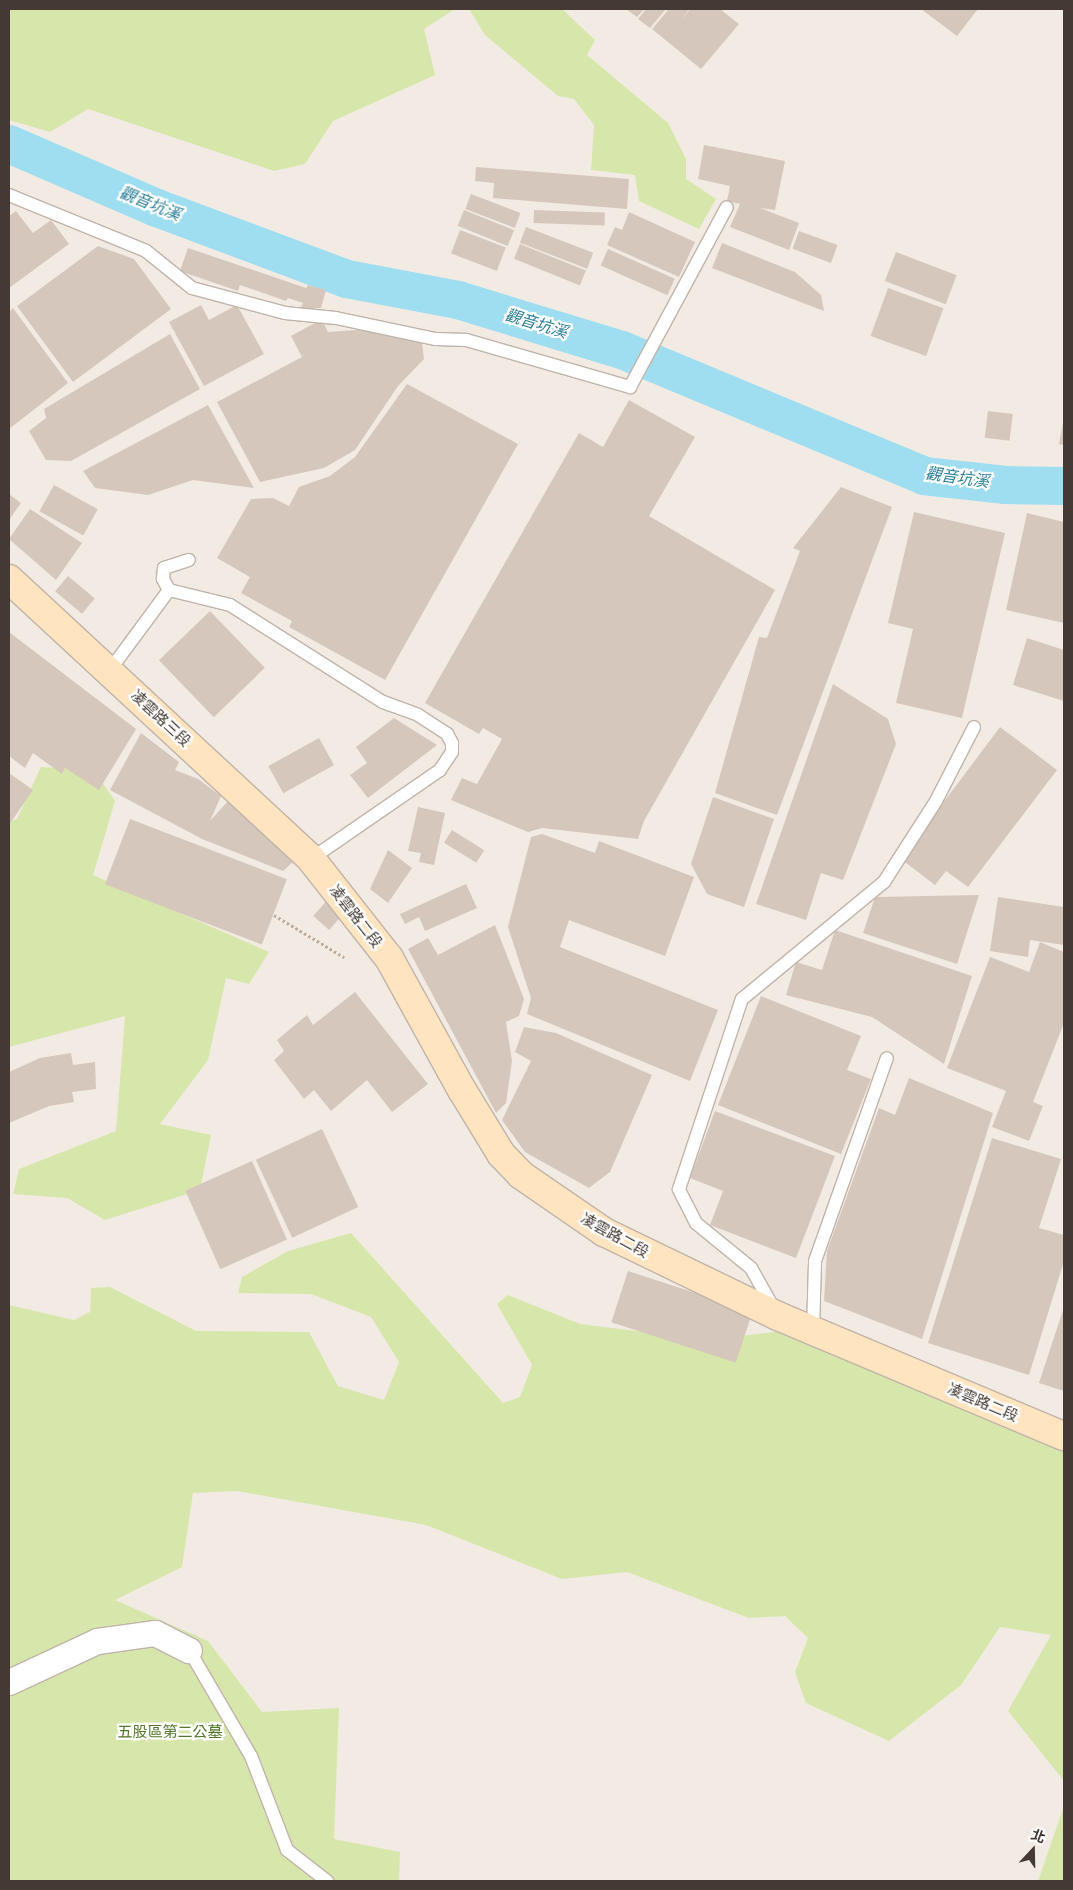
<!DOCTYPE html>
<html>
<head>
<meta charset="utf-8">
<style>
	body { margin:0 }
	#map { position:relative; width:1073px; height:1890px; overflow:hidden; background:#f2ebe3; font-family:"Space Grotesk","Noto Sans TC",sans-serif }
	div>[style] { position:absolute }
	[style*='--x'] { left:calc(var(--x)*1px); top:calc(var(--y)*1px); width:calc(var(--w)*1px); rotate:calc(var(--a)*1deg) }
	.green>* { inset:0; background:#d7e7ab }
	.river>* { height:38px; margin:-19px; padding:0 19px; transform-origin:19px; border-radius:19px; background:#9edef0 }
	.building>* { inset:0; background:#d6c7bc; transform-origin:0 0 }
	.path>* { height:3px; margin-top:-1.5px; transform-origin:0; background:repeating-linear-gradient(90deg,#bfa997 0 2.5px,transparent 0 5px) }
	.roads { filter:drop-shadow(1px 0 #c0b4a9) drop-shadow(-1px 0 #c0b4a9) drop-shadow(0 1px #c0b4a9) drop-shadow(0 -1px #c0b4a9) }
	.lane>* { height:12px; margin:-6px; padding:0 6px; transform-origin:6px; border-radius:6px; background:#fff }
	.street>* { height:25px; margin:-12.5px; padding:0 12.5px; transform-origin:12.5px; border-radius:12.5px; background:#fff }
	.secondary>* { height:28px; margin:-14px; padding:0 14px; transform-origin:14px; border-radius:14px; background:#ffe4c0 }
	span { translate:-50% -50%; white-space:nowrap; text-align:center; line-height:1.15; -webkit-text-stroke:4.5px #fff; paint-order:stroke }
	.street-label { font-size:15px; color:#443a33 }
	.park-label { font-size:15px; color:#537527 }
	.water-label { font-size:16px; color:#297e98; font-style:italic }
	.frame { position:absolute; inset:0; border:10px solid #443a33; pointer-events:none }
	.north { position:absolute; left:1008px; top:1825px; width:50px; height:50px; -webkit-text-stroke:4px #fff; paint-order:stroke; rotate:21deg; font-size:14px; font-weight:700; line-height:20px; text-align:center; color:#443a33 }
	.north::after { content:''; display:block; margin:auto; width:18px; height:22px; background:#443a33; clip-path:polygon(50% 0,100% 100%,50% 72%,0 100%) }
</style>
</head>
<body>
<div id="map">
	<div class="green">
		<div style="clip-path:polygon(9px 9px,455px 9px,424px 29px,435px 75px,333px 121px,305px 164px,274px 171px,88px 109px,50px 132px,9px 120px)"></div>
		<div style="clip-path:polygon(469px 9px,562px 9px,595px 40px,587px 55px,668px 123px,686px 159px,686px 179px,716px 199px,699px 229px,639px 201px,635px 175px,591px 170px,594px 125px,574px 99px,558px 96px,485px 35px)"></div>
		<div style="clip-path:polygon(41px 767px,94px 770px,115px 801px,93px 875px,269px 952px,249px 984px,226px 978px,208px 1060px,160px 1124px,211px 1135px,200px 1190px,105px 1220px,67px 1198px,13px 1194px,19px 1169px,116px 1131px,125px 1016px,9px 1047px,9px 822px,17px 819px)"></div>
		<div style="clip-path:polygon(351px 1233px,503px 1403px,520px 1397px,532px 1365px,497px 1304px,508px 1295px,580px 1324px,708px 1340px,782px 1331px,1064px 1449px,1064px 1781px,1008px 1711px,1051px 1635px,1000px 1627px,961px 1685px,889px 1741px,806px 1703px,795px 1672px,808px 1638px,785px 1616px,749px 1618px,627px 1572px,562px 1579px,426px 1525px,237px 1491px,193px 1493px,182px 1567px,115px 1600px,208px 1641px,262px 1712px,339px 1708px,334px 1839px,400px 1852px,399px 1881px,9px 1881px,9px 1305px,74px 1320px,90px 1312px,91px 1288px,110px 1287px,196px 1331px,309px 1332px,338px 1386px,384px 1400px,399px 1362px,371px 1317px,311px 1294px,238px 1293px,242px 1277px,288px 1251px)"></div>
		<div style="clip-path:polygon(1064px 1806px,1064px 1881px,1038px 1881px)"></div>
	</div>
	<div class="river">
		<div style="--x:9;--y:144;--w:161;--a:23.4"></div>
		<div style="--x:157;--y:208;--w:203;--a:20.5"></div>
		<div style="--x:347;--y:279;--w:113;--a:10.7"></div>
		<div style="--x:458;--y:300;--w:171;--a:17"></div>
		<div style="--x:622;--y:350;--w:327;--a:22.6"></div>
		<div style="--x:924;--y:476;--w:82;--a:6.3"></div>
		<div style="--x:1006;--y:485;--w:58;--a:1"></div>
	</div>
	<div class="building">
		<div style="clip-path:polygon(626px 9px,644px 9px,637px 17px)"></div>
		<div style="clip-path:polygon(646px 9px,666px 9px,650px 28px,638px 19px)"></div>
		<div style="clip-path:polygon(669px 9px,689px 9px,681px 20px,690px 9px,720px 9px,739px 24px,701px 69px,652px 29px)"></div>
		<div style="clip-path:polygon(921px 9px,978px 9px,957px 36px)"></div>
		<div style="clip-path:polygon(704px 145px,785px 161px,775px 210px,760px 208px,799px 223px,789px 250px,730px 227px,740px 204px,727px 201px,730px 186px,698px 179px)"></div>
		<div style="clip-path:polygon(476px 167px,629px 179px,627px 209px,493px 198px,494px 183px,475px 181px)"></div>
		<div style="left:471px;top:194px;width:53px;height:16px;rotate:21deg"></div>
		<div style="left:464px;top:210px;width:54px;height:17px;rotate:22deg"></div>
		<div style="left:534px;top:210px;width:71px;height:13px;rotate:2deg"></div>
		<div style="clip-path:polygon(16px 211px,33px 233px,51px 220px,69px 244px,9px 288px,9px 216px)"></div>
		<div style="clip-path:polygon(629px 212px,695px 242px,679px 277px,607px 245px,615px 227px,622px 230px)"></div>
		<div style="left:526px;top:227px;width:72px;height:17px;rotate:21deg"></div>
		<div style="left:460px;top:230px;width:49px;height:25px;rotate:21deg"></div>
		<div style="left:799px;top:231px;width:41px;height:19px;rotate:20deg"></div>
		<div style="clip-path:polygon(722px 243px,795px 272px,821px 295px,824px 311px,712px 268px)"></div>
		<div style="left:520px;top:244px;width:71px;height:16px;rotate:22deg"></div>
		<div style="clip-path:polygon(98px 246px,134px 259px,171px 309px,73px 382px,17px 306px)"></div>
		<div style="clip-path:polygon(188px 248px,306px 288px,308px 285px,326px 290px,321px 308px,300px 309px,303px 303px,288px 298px,286px 301px,240px 285px,238px 291px,180px 271px)"></div>
		<div style="left:608px;top:249px;width:73px;height:18px;rotate:24deg"></div>
		<div style="left:896px;top:252px;width:65px;height:31px;rotate:21deg"></div>
		<div style="left:888px;top:288px;width:59px;height:51px;rotate:20deg"></div>
		<div style="clip-path:polygon(201px 305px,209px 320px,237px 305px,264px 354px,204px 386px,169px 322px)"></div>
		<div style="clip-path:polygon(13px 308px,68px 383px,9px 429px,9px 312px)"></div>
		<div style="clip-path:polygon(322px 319px,328px 332px,371px 329px,422px 343px,424px 359px,398px 386px,355px 450px,324px 468px,260px 482px,217px 402px,302px 357px,291px 336px)"></div>
		<div style="clip-path:polygon(170px 334px,200px 389px,71px 461px,46px 460px,29px 431px,46px 418px,44px 409px)"></div>
		<div style="clip-path:polygon(407px 384px,518px 444px,385px 680px,289px 627px,292px 621px,241px 593px,250px 577px,217px 558px,251px 499px,273px 498px,289px 506px,299px 487px,330px 476px,355px 457px)"></div>
		<div style="clip-path:polygon(629px 400px,695px 437px,649px 516px,775px 590px,644px 821px,638px 839px,542px 828px,528px 832px,451px 800px,462px 778px,477px 784px,502px 739px,483px 728px,479px 734px,425px 703px,579px 433px,603px 447px)"></div>
		<div style="clip-path:polygon(208px 405px,254px 488px,193px 480px,148px 495px,95px 488px,83px 471px)"></div>
		<div style="left:988px;top:411px;width:25px;height:27px;rotate:7deg"></div>
		<div style="clip-path:polygon(1063px 423px,1064px 423px,1064px 445px,1059px 444px)"></div>
		<div style="left:54px;top:485px;width:50px;height:30px;rotate:29deg"></div>
		<div style="clip-path:polygon(841px 487px,892px 507px,777px 815px,715px 793px,759px 637px,767px 638px,800px 551px,793px 548px)"></div>
		<div style="clip-path:polygon(9px 494px,21px 503px,9px 520px)"></div>
		<div style="clip-path:polygon(30px 509px,82px 543px,56px 580px,9px 539px)"></div>
		<div style="clip-path:polygon(914px 512px,1005px 533px,962px 718px,896px 703px,913px 629px,888px 623px)"></div>
		<div style="clip-path:polygon(1027px 513px,1064px 522px,1064px 623px,1006px 610px)"></div>
		<div style="left:68px;top:576px;width:35px;height:20px;rotate:40deg"></div>
		<div style="left:210px;top:611px;width:79px;height:71px;rotate:46deg"></div>
		<div style="clip-path:polygon(9px 632px,136px 729px,99px 790px,65px 768px,62px 774px,33px 753px,25px 768px,9px 756px)"></div>
		<div style="clip-path:polygon(1027px 638px,1064px 650px,1064px 701px,1013px 685px)"></div>
		<div style="clip-path:polygon(833px 684px,888px 719px,896px 744px,843px 880px,821px 873px,806px 920px,756px 904px)"></div>
		<div style="clip-path:polygon(394px 718px,437px 745px,368px 798px,350px 775px,367px 763px,356px 747px)"></div>
		<div style="clip-path:polygon(1000px 727px,1057px 770px,968px 887px,946px 871px,935px 885px,901px 859px)"></div>
		<div style="clip-path:polygon(141px 733px,179px 762px,175px 770px,198px 779px,221px 796px,210px 821px,228px 801px,293px 862px,283px 871px,202px 839px,110px 790px)"></div>
		<div style="left:319px;top:738px;width:31px;height:58px;rotate:61deg"></div>
		<div style="clip-path:polygon(9px 773px,33px 790px,9px 825px)"></div>
		<div style="clip-path:polygon(713px 797px,774px 819px,744px 907px,707px 894px,691px 864px)"></div>
		<div style="clip-path:polygon(418px 807px,445px 813px,434px 865px,419px 862px,421px 853px,408px 851px)"></div>
		<div style="left:130px;top:819px;width:168px;height:70px;rotate:21deg"></div>
		<div style="left:452px;top:830px;width:38px;height:15px;rotate:32deg"></div>
		<div style="clip-path:polygon(542px 834px,595px 853px,599px 841px,694px 877px,665px 956px,569px 920px,560px 947px,718px 1010px,690px 1081px,527px 1014px,531px 998px,508px 927px,531px 837px)"></div>
		<div style="clip-path:polygon(388px 850px,412px 868px,388px 903px,370px 889px)"></div>
		<div style="clip-path:polygon(466px 884px,477px 908px,425px 931px,419px 917px,405px 924px,400px 914px)"></div>
		<div style="clip-path:polygon(979px 895px,957px 964px,863px 933px,875px 897px)"></div>
		<div style="clip-path:polygon(998px 897px,1064px 907px,1064px 945px,1030px 940px,1028px 957px,990px 951px)"></div>
		<div style="left:329px;top:898px;width:21px;height:24px;rotate:41deg"></div>
		<div style="clip-path:polygon(495px 925px,524px 999px,519px 1016px,506px 1022px,512px 1061px,506px 1103px,496px 1113px,408px 949px,428px 938px,438px 955px)"></div>
		<div style="clip-path:polygon(835px 930px,972px 976px,944px 1064px,872px 1017px,786px 995px,796px 962px,822px 970px)"></div>
		<div style="clip-path:polygon(1040px 942px,1064px 952px,1064px 1023px,1033px 1102px,1043px 1106px,1029px 1141px,992px 1127px,1006px 1091px,947px 1068px,990px 957px,1029px 972px)"></div>
		<div style="clip-path:polygon(355px 992px,428px 1084px,392px 1112px,367px 1080px,331px 1111px,314px 1090px,304px 1099px,274px 1060px,284px 1051px,277px 1040px,307px 1015px,313px 1025px)"></div>
		<div style="clip-path:polygon(761px 996px,861px 1036px,847px 1070px,871px 1079px,841px 1154px,718px 1105px)"></div>
		<div style="clip-path:polygon(524px 1027px,556px 1033px,652px 1075px,610px 1172px,589px 1188px,525px 1152px,502px 1120px,531px 1061px,515px 1052px)"></div>
		<div style="clip-path:polygon(71px 1053px,73px 1065px,95px 1062px,96px 1089px,72px 1092px,74px 1102px,49px 1106px,9px 1123px,9px 1072px,40px 1058px)"></div>
		<div style="clip-path:polygon(909px 1078px,993px 1113px,922px 1339px,824px 1301px,827px 1251px,879px 1108px,895px 1115px)"></div>
		<div style="clip-path:polygon(715px 1111px,835px 1156px,796px 1258px,710px 1225px,723px 1191px,690px 1178px)"></div>
		<div style="left:322px;top:1129px;width:86px;height:73px;rotate:65deg"></div>
		<div style="clip-path:polygon(992px 1138px,1061px 1159px,1039px 1228px,1064px 1235px,1064px 1261px,1029px 1375px,928px 1343px)"></div>
		<div style="left:252px;top:1161px;width:86px;height:73px;rotate:66deg"></div>
		<div style="left:628px;top:1271px;width:131px;height:54px;rotate:18deg"></div>
		<div style="clip-path:polygon(1064px 1307px,1064px 1391px,1039px 1383px)"></div>
	</div>
	<div class="path">
		<div style="--x:274;--y:915;--w:82;--a:31"></div>
	</div>
	<div class="roads">
		<div class="lane">
			<div style="--x:9;--y:195;--w:148;--a:22.2"></div>
			<div style="--x:146;--y:251;--w:59;--a:38.8"></div>
			<div style="--x:192;--y:288;--w:96;--a:15"></div>
			<div style="--x:285;--y:313;--w:51;--a:5.6"></div>
			<div style="--x:336;--y:318;--w:102;--a:11.9"></div>
			<div style="--x:436;--y:339;--w:30;--a:2"></div>
			<div style="--x:466;--y:340;--w:171;--a:16"></div>
			<div style="--x:630;--y:387;--w:204;--a:-61.7"></div>
			<div style="--x:169;--y:590;--w:63;--a:13.8"></div>
			<div style="--x:230;--y:605;--w:181;--a:32.4"></div>
			<div style="--x:383;--y:702;--w:37;--a:20"></div>
			<div style="--x:418;--y:715;--w:35;--a:33"></div>
			<div style="--x:447;--y:734;--w:10;--a:61"></div>
			<div style="--x:452;--y:743;--w:9;--a:90"></div>
			<div style="--x:452;--y:752;--w:22;--a:124"></div>
			<div style="--x:440;--y:770;--w:157;--a:145.4"></div>
			<div style="--x:110;--y:670;--w:99;--a:-53.6"></div>
			<div style="--x:169;--y:590;--w:13;--a:-119"></div>
			<div style="--x:163;--y:579;--w:11;--a:-85"></div>
			<div style="--x:164;--y:568;--w:26;--a:-18"></div>
			<div style="--x:774;--y:1309;--w:47;--a:-119.3"></div>
			<div style="--x:751;--y:1268;--w:71;--a:-140.7"></div>
			<div style="--x:696;--y:1223;--w:38;--a:-117"></div>
			<div style="--x:679;--y:1189;--w:200;--a:-71.7"></div>
			<div style="--x:742;--y:999;--w:184;--a:-39.5"></div>
			<div style="--x:884;--y:882;--w:96;--a:-57.3"></div>
			<div style="--x:936;--y:801;--w:83;--a:-62.8"></div>
			<div style="--x:813;--y:1330;--w:69;--a:-88.3"></div>
			<div style="--x:815;--y:1261;--w:215;--a:-70.5"></div>
			<div style="--x:189;--y:1650;--w:123;--a:59.7"></div>
			<div style="--x:251;--y:1756;--w:101;--a:69"></div>
			<div style="--x:287;--y:1850;--w:51;--a:37.8"></div>
		</div>
		<div class="street">
			<div style="--x:9;--y:1682;--w:97;--a:-25"></div>
			<div style="--x:97;--y:1641;--w:59;--a:-7.9"></div>
			<div style="--x:155;--y:1633;--w:38;--a:27"></div>
		</div>
		<div class="secondary">
			<div style="--x:9;--y:579;--w:412;--a:42.8"></div>
			<div style="--x:311;--y:859;--w:126;--a:51.8"></div>
			<div style="--x:389;--y:958;--w:151;--a:61.1"></div>
			<div style="--x:462;--y:1090;--w:75;--a:58.6"></div>
			<div style="--x:501;--y:1154;--w:29;--a:46"></div>
			<div style="--x:521;--y:1175;--w:101;--a:34.5"></div>
			<div style="--x:604;--y:1232;--w:193;--a:25.8"></div>
			<div style="--x:778;--y:1316;--w:310;--a:22.8"></div>
		</div>
	</div>
	<div class="street-label">
		<span style="left:161px;top:718px;rotate:43deg">凌雲路三段</span>
		<span style="left:356px;top:916px;rotate:52deg">凌雲路二段</span>
		<span style="left:615px;top:1235px;rotate:29deg">凌雲路二段</span>
		<span style="left:983px;top:1402px;rotate:23deg">凌雲路二段</span>
	</div>
	<div class="park-label">
		<span style="left:170px;top:1732px">五股區第二公墓</span>
	</div>
	<div class="water-label">
		<span style="left:150px;top:204px;rotate:22deg">觀音坑溪</span>
		<span style="left:536px;top:324px;rotate:17deg">觀音坑溪</span>
		<span style="left:957px;top:478px;rotate:8deg">觀音坑溪</span>
	</div>
	<div class="frame"></div>
	<div class="north">北</div>
</div>
</body>
</html>
